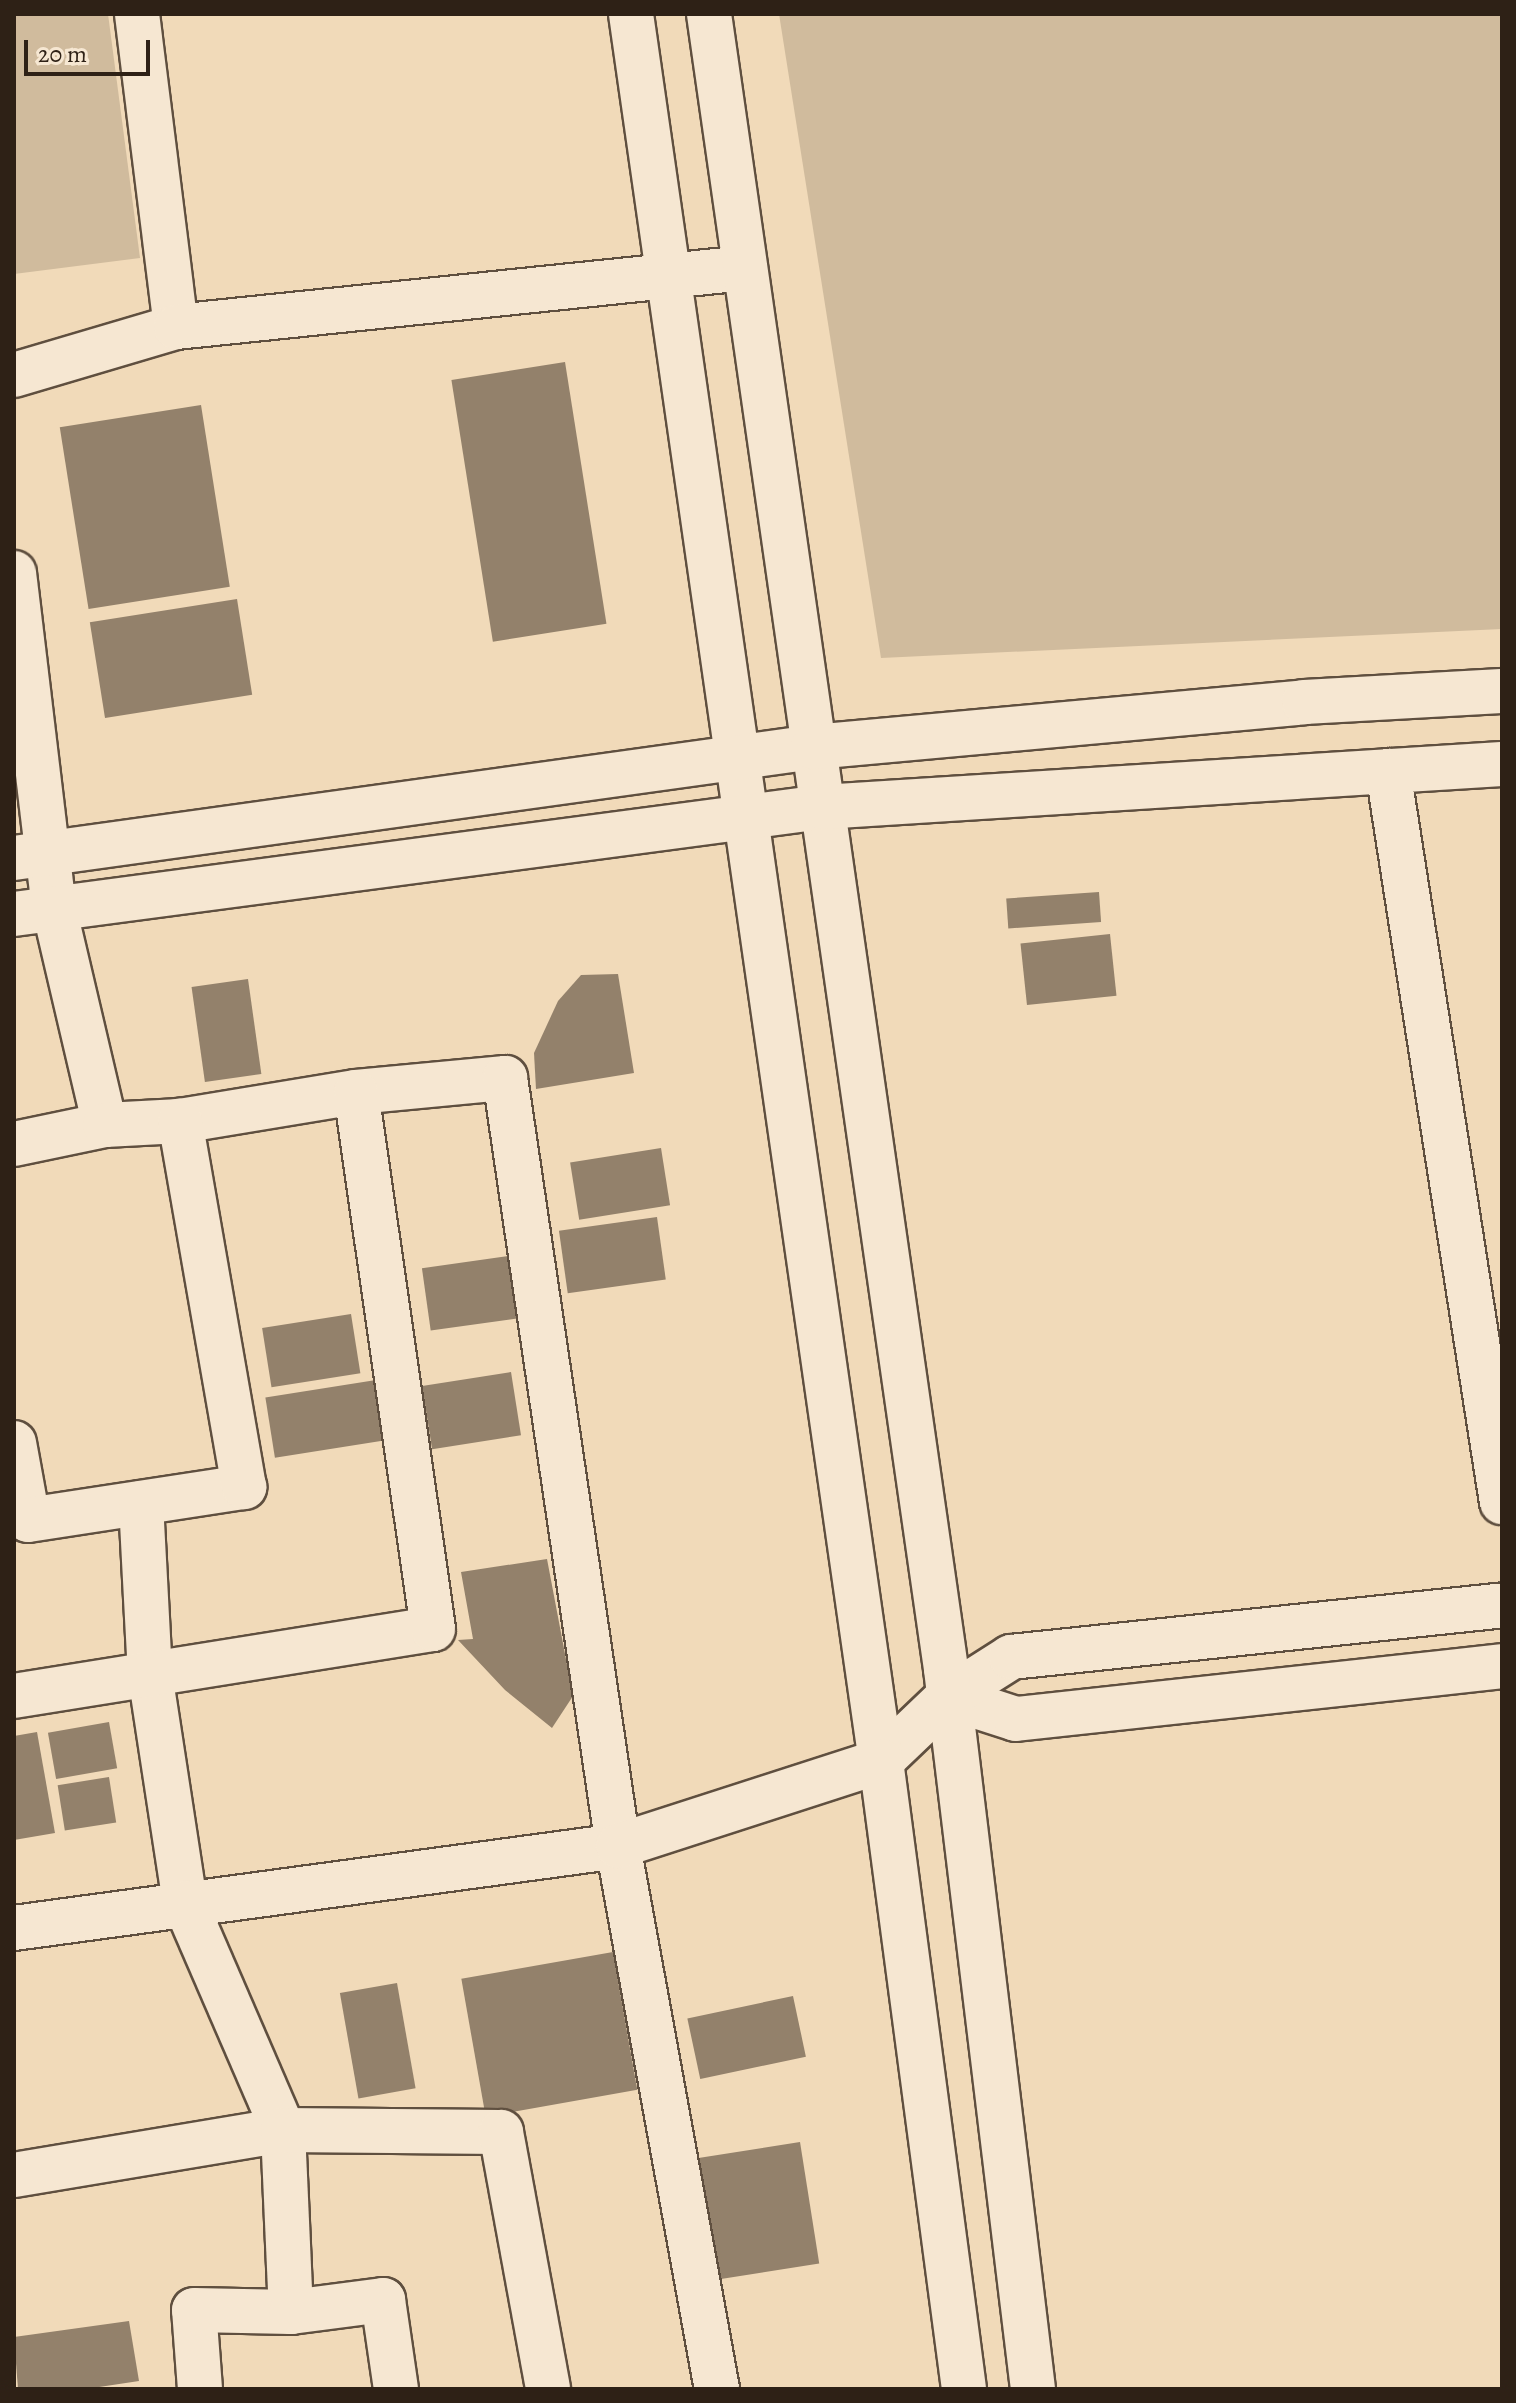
<!DOCTYPE html>
<html>
<head>
<meta charset="utf-8">
<style>
	body { margin:0 }
	#map { position:relative; width:1516px; height:2403px; overflow:hidden; background:#f1dab9; font-family:Alegreya,serif }
	div>[style] { position:absolute }
	[style*='--x'] { left:calc(var(--x)*1px); top:calc(var(--y)*1px); width:calc(var(--w)*1px); rotate:calc(var(--a)*1deg) }
	.green>* { inset:0; background:#d0bb9d }
	.building>* { inset:0; background:#93816b; transform-origin:0 0 }
	.roads { filter:drop-shadow(2px 0 #5f4f3f) drop-shadow(-2px 0 #5f4f3f) drop-shadow(0 2px #5f4f3f) drop-shadow(0 -2px #5f4f3f) }
	.minor>* { height:44px; margin:-22px; padding:0 22px; transform-origin:22px; border-radius:22px; background:#f6e7d2 }
	.tertiary>* { height:44px; margin:-22px; padding:0 22px; transform-origin:22px; border-radius:22px; background:#f6e7d2 }
	.secondary>* { height:44px; margin:-22px; padding:0 22px; transform-origin:22px; border-radius:22px; background:#f6e7d2 }
	span { translate:-50% -50%; white-space:nowrap; text-align:center; line-height:1.15; -webkit-text-stroke:8px #f6e7d2; paint-order:stroke }
	.frame { position:absolute; inset:0; border:16px solid #2e2116; pointer-events:none }
	.scale { position:absolute; left:24px; top:40px; width:126px; height:36px; box-sizing:border-box; border:4px solid #2e2116; border-top:0; padding-left:10px; font-size:24px; line-height:28px; white-space:nowrap; color:#2e2116; -webkit-text-stroke:6px #f6e7d2; paint-order:stroke }
</style>
</head>
<body>
<div id="map">
	<div class="green">
		<div style="clip-path:polygon(14px 14px,108px 14px,140px 258px,14px 274px)"></div>
		<div style="clip-path:polygon(779px 14px,1502px 14px,1502px 629px,881px 658px)"></div>
	</div>
	<div class="building">
		<div style="left:565px;top:362px;width:265px;height:115px;rotate:81deg"></div>
		<div style="left:201px;top:405px;width:184px;height:143px;rotate:81deg"></div>
		<div style="left:237px;top:599px;width:97px;height:149px;rotate:81deg"></div>
		<div style="left:1099px;top:892px;width:30px;height:93px;rotate:86deg"></div>
		<div style="left:1110px;top:934px;width:62px;height:90px;rotate:84deg"></div>
		<div style="clip-path:polygon(618px 974px,634px 1073px,536px 1089px,534px 1053px,558px 1001px,581px 975px)"></div>
		<div style="left:248px;top:979px;width:96px;height:57px;rotate:82deg"></div>
		<div style="left:661px;top:1148px;width:58px;height:92px;rotate:81deg"></div>
		<div style="left:657px;top:1217px;width:63px;height:99px;rotate:82deg"></div>
		<div style="left:516px;top:1255px;width:63px;height:95px;rotate:82deg"></div>
		<div style="left:351px;top:1314px;width:60px;height:90px;rotate:81deg"></div>
		<div style="left:511px;top:1372px;width:64px;height:90px;rotate:81deg"></div>
		<div style="left:376px;top:1380px;width:61px;height:112px;rotate:81deg"></div>
		<div style="clip-path:polygon(547px 1559px,573px 1696px,552px 1728px,505px 1690px,458px 1640px,473px 1639px,461px 1572px)"></div>
		<div style="left:109px;top:1722px;width:47px;height:62px;rotate:80deg"></div>
		<div style="clip-path:polygon(37px 1732px,55px 1833px,14px 1840px,14px 1736px)"></div>
		<div style="left:109px;top:1777px;width:46px;height:52px;rotate:81deg"></div>
		<div style="left:613px;top:1952px;width:140px;height:154px;rotate:80deg"></div>
		<div style="left:397px;top:1983px;width:107px;height:58px;rotate:80deg"></div>
		<div style="left:793px;top:1996px;width:62px;height:108px;rotate:78deg"></div>
		<div style="left:800px;top:2142px;width:123px;height:106px;rotate:81deg"></div>
		<div style="clip-path:polygon(129px 2321px,139px 2381px,86px 2389px,18px 2389px,14px 2337px)"></div>
	</div>
	<div class="roads">
		<div class="minor">
			<div style="--x:137;--y:14;--w:315;--a:82.9"></div>
			<div style="--x:14;--y:375;--w:169;--a:-16.5"></div>
			<div style="--x:176;--y:327;--w:572;--a:-5.92"></div>
			<div style="--x:14;--y:573;--w:337;--a:83.2"></div>
			<div style="--x:54;--y:908;--w:223;--a:76.8"></div>
			<div style="--x:1388;--y:771;--w:740;--a:81.14"></div>
			<div style="--x:14;--y:1144;--w:93;--a:-11.8"></div>
			<div style="--x:105;--y:1125;--w:75;--a:-3.1"></div>
			<div style="--x:180;--y:1121;--w:178;--a:-9.4"></div>
			<div style="--x:356;--y:1092;--w:150;--a:-5.4"></div>
			<div style="--x:505;--y:1078;--w:776;--a:81.63"></div>
			<div style="--x:618;--y:1846;--w:552;--a:79.67"></div>
			<div style="--x:14;--y:1443;--w:78;--a:79.7"></div>
			<div style="--x:28;--y:1520;--w:219;--a:-8.7"></div>
			<div style="--x:244;--y:1487;--w:372;--a:-99.9"></div>
			<div style="--x:141;--y:1503;--w:171;--a:87"></div>
			<div style="--x:150;--y:1674;--w:232;--a:81.3"></div>
			<div style="--x:185;--y:1903;--w:247;--a:66.6"></div>
			<div style="--x:283;--y:2130;--w:182;--a:87.5"></div>
			<div style="--x:14;--y:1696;--w:424;--a:-9.1"></div>
			<div style="--x:433;--y:1629;--w:542;--a:-98.16"></div>
			<div style="--x:948;--y:1697;--w:71;--a:17.9"></div>
			<div style="--x:1016;--y:1719;--w:489;--a:-6.2"></div>
			<div style="--x:14;--y:1928;--w:610;--a:-7.73"></div>
			<div style="--x:618;--y:1846;--w:276;--a:-17.9"></div>
			<div style="--x:881;--y:1761;--w:93;--a:-43.7"></div>
			<div style="--x:948;--y:1697;--w:75;--a:-32.4"></div>
			<div style="--x:1011;--y:1657;--w:494;--a:-6"></div>
			<div style="--x:14;--y:2175;--w:273;--a:-9.5"></div>
			<div style="--x:283;--y:2130;--w:218;--a:0.5"></div>
			<div style="--x:501;--y:2132;--w:261;--a:79.6"></div>
			<div style="--x:200;--y:2389;--w:79;--a:-94.3"></div>
			<div style="--x:194;--y:2310;--w:97;--a:1.2"></div>
			<div style="--x:291;--y:2312;--w:93;--a:-7.4"></div>
			<div style="--x:383;--y:2300;--w:90;--a:81.7"></div>
		</div>
		<div class="tertiary">
			<div style="--x:631;--y:14;--w:1765;--a:81.86"></div>
			<div style="--x:881;--y:1761;--w:633;--a:82.47"></div>
			<div style="--x:709;--y:14;--w:1672;--a:81.85"></div>
			<div style="--x:946;--y:1669;--w:725;--a:83.11"></div>
		</div>
		<div class="secondary">
			<div style="--x:14;--y:858;--w:807;--a:-7.91"></div>
			<div style="--x:813;--y:747;--w:493;--a:-5.2"></div>
			<div style="--x:1304;--y:702;--w:198;--a:-3.2"></div>
			<div style="--x:14;--y:914;--w:815;--a:-7.54"></div>
			<div style="--x:822;--y:807;--w:681;--a:-3.62"></div>
		</div>
	</div>
	<div class="frame"></div>
	<div class="scale">20 m</div>
</div>
</body>
</html>
